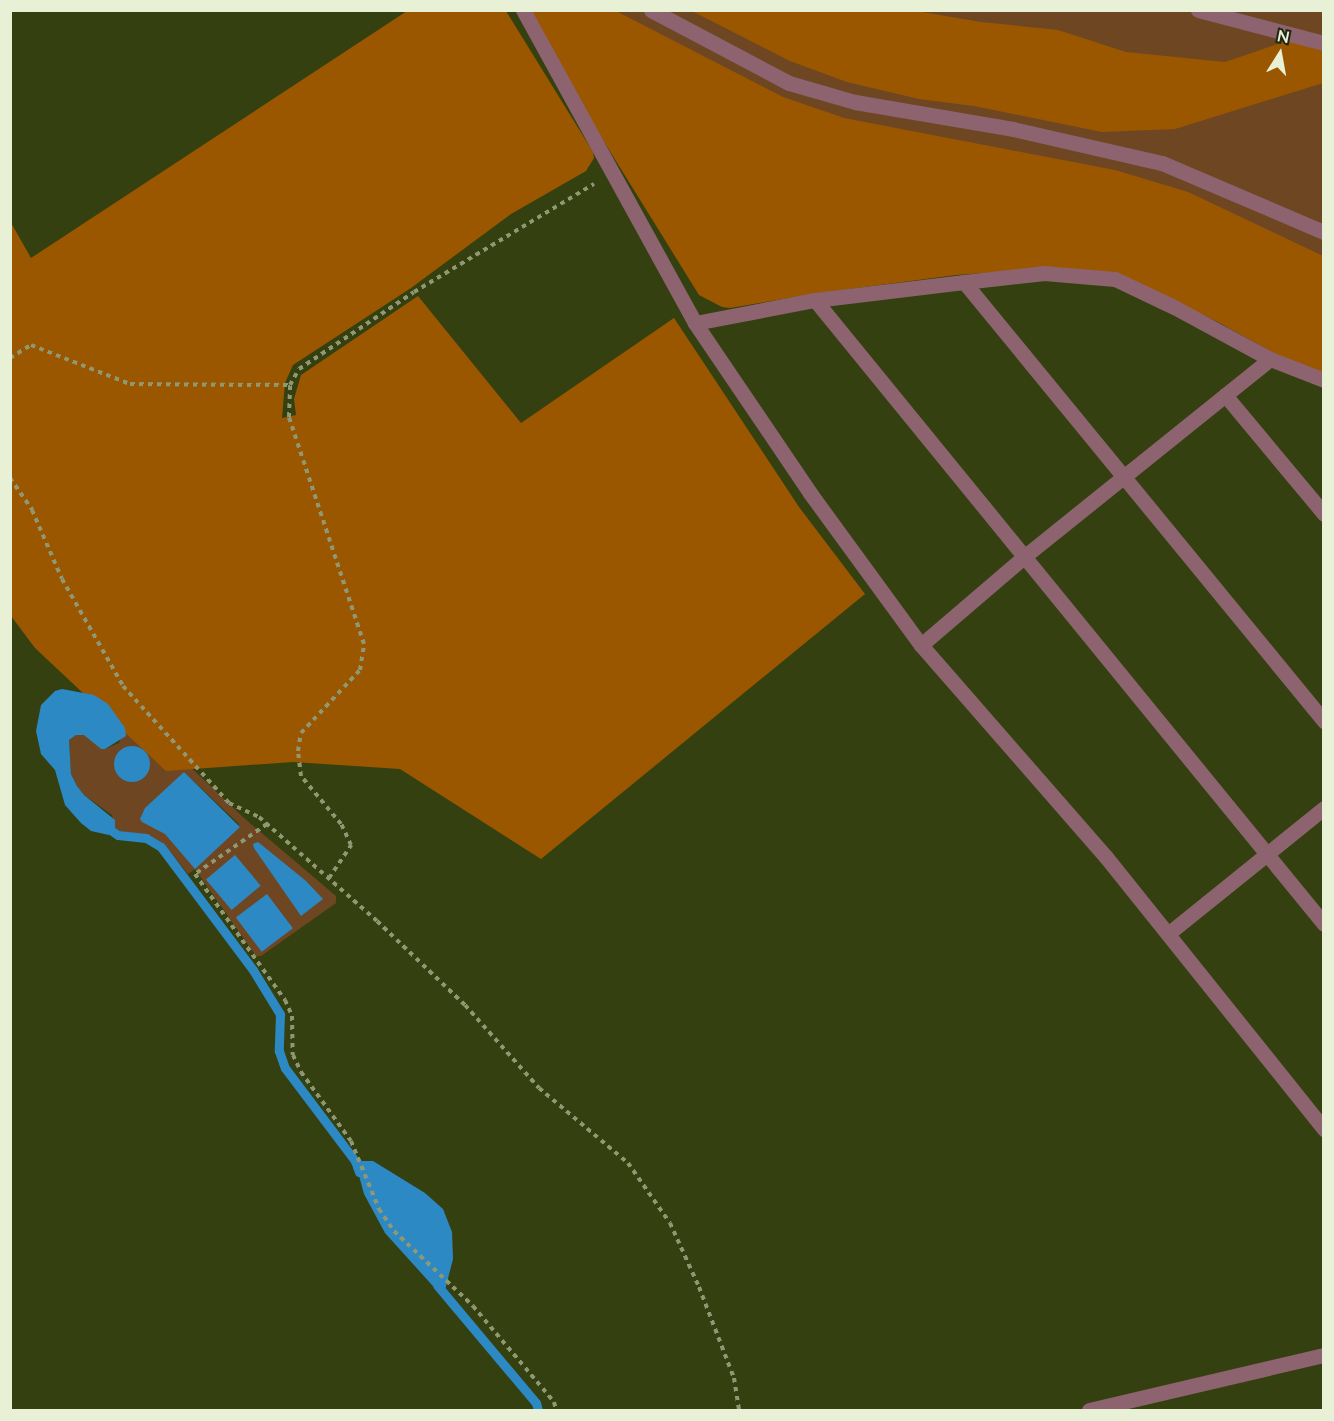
<!DOCTYPE html>
<html>
<head>
<meta charset="utf-8">
<style>
	body { margin:0 }
	#map { position:relative; width:1334px; height:1421px; overflow:hidden; background:#354010; font-family:Lato,sans-serif }
	div>[style] { position:absolute }
	[style*='--x'] { left:calc(var(--x)*1px); top:calc(var(--y)*1px); width:calc(var(--w)*1px); rotate:calc(var(--a)*1deg) }
	.green>* { inset:0; background:#6e4722 }
	.forest>* { inset:0; background:#9b5700 }
	.water>* { inset:0; background:#2d89c3; transform-origin:0 0 }
	.round { border-radius:50% }
	.stream>* { height:9px; margin:-4.5px; padding:0 4.5px; transform-origin:4.5px; border-radius:4.5px; background:#2d89c3 }
	.path>* { height:4px; margin-top:-2px; transform-origin:0; background:repeating-linear-gradient(90deg,#8f9873 0 4.5px,transparent 0 9px) }
	.minor>* { height:15px; margin:-7.5px; padding:0 7.5px; transform-origin:7.5px; border-radius:7.5px; background:#8c636e }
	span { translate:-50% -50%; white-space:nowrap; text-align:center; line-height:1.15; -webkit-text-stroke:4.5px #1f2511; paint-order:stroke }
	.frame { position:absolute; inset:0; border:12px solid #e8f0d6; pointer-events:none }
	.north { position:absolute; left:1250px; top:24px; width:60px; height:60px; -webkit-text-stroke:4px #1f2511; paint-order:stroke; rotate:11deg; font-size:16px; font-weight:700; line-height:24px; text-align:center; color:#e8f0d6 }
	.north::after { content:''; display:block; margin:auto; width:21px; height:27px; background:#e8f0d6; clip-path:polygon(50% 0,100% 100%,50% 72%,0 100%) }
</style>
</head>
<body>
<div id="map">
	<div class="green">
		<div style="clip-path:polygon(586px 11px,1323px 11px,1323px 373px,1283px 358px,1218px 322px)"></div>
		<div style="clip-path:polygon(evenodd,125px 728px,181px 758px,244px 818px,336px 896px,336px 903px,261px 956px,256px 956px,195px 869px,188px 874px,165px 845px,149px 835px,120px 831px,115px 828px,112px 815px,84px 795px,77px 786px,71px 774px,69px 740px,76px 735px,85px 735px,101px 749px,105px 749px,119px 743px,125px 728px,184px 772px,238px 823px,240px 827px,174px 843px,165px 834px,184px 772px)"></div>
	</div>
	<div class="forest">
		<div style="clip-path:polygon(407px 11px,506px 11px,593px 152px,594px 158px,586px 171px,511px 214px,411px 288px,293px 365px,285px 383px,282px 418px,296px 415px,294px 399px,301px 375px,418px 296px,521px 423px,674px 318px,799px 507px,865px 594px,541px 859px,400px 769px,293px 762px,166px 771px,35px 648px,11px 616px,10px 221px,31px 258px)"></div>
		<div style="clip-path:polygon(523px 11px,616px 11px,783px 97px,844px 118px,1115px 170px,1188px 192px,1323px 256px,1323px 373px,1283px 358px,1218px 322px,1116px 273px,1039px 269px,956px 275px,819px 293px,730px 308px,722px 307px,699px 295px)"></div>
		<div style="clip-path:polygon(692px 11px,916px 11px,981px 22px,1058px 30px,1126px 52px,1225px 62px,1293px 39px,1323px 48px,1323px 83px,1175px 129px,1102px 132px,974px 106px,919px 99px,847px 82px,790px 61px)"></div>
	</div>
	<div class="water">
		<div style="clip-path:polygon(62px 689px,94px 695px,108px 704px,125px 728px,126px 736px,105px 749px,101px 749px,84px 735px,76px 735px,69px 740px,71px 774px,77px 786px,84px 795px,115px 820px,115px 828px,109px 835px,91px 831px,81px 823px,65px 805px,55px 770px,41px 754px,36px 731px,41px 705px,55px 691px)"></div>
		<div class="round" style="left:114px;top:746px;width:36px;height:36px"></div>
		<div style="clip-path:polygon(184px 772px,240px 827px,195px 869px,165px 834px,142px 822px,140px 819px,145px 808px)"></div>
		<div style="clip-path:polygon(258px 842px,306px 881px,323px 899px,301px 916px,254px 848px,253px 844px)"></div>
		<div style="left:235px;top:855px;width:40px;height:38px;rotate:50deg"></div>
		<div style="left:267px;top:894px;width:43px;height:39px;rotate:53deg"></div>
		<div style="clip-path:polygon(355px 1161px,373px 1161px,425px 1193px,443px 1209px,452px 1232px,453px 1259px,444px 1294px,441px 1295px,385px 1233px,364px 1194px)"></div>
	</div>
	<div class="stream">
		<div style="--x:112;--y:831;--w:7;--a:34"></div>
		<div style="--x:118;--y:835;--w:28;--a:6"></div>
		<div style="--x:146;--y:838;--w:17;--a:31"></div>
		<div style="--x:161;--y:847;--w:154;--a:53.2"></div>
		<div style="--x:253;--y:970;--w:52;--a:58.5"></div>
		<div style="--x:280;--y:1014;--w:37;--a:92"></div>
		<div style="--x:279;--y:1051;--w:18;--a:71"></div>
		<div style="--x:285;--y:1068;--w:116;--a:53"></div>
		<div style="--x:355;--y:1161;--w:12;--a:70"></div>
		<div style="--x:437;--y:1285;--w:154;--a:50"></div>
		<div style="--x:536;--y:1403;--w:7;--a:74"></div>
	</div>
	<div class="path">
		<div style="--x:10;--y:358;--w:25;--a:-32"></div>
		<div style="--x:31;--y:345;--w:106;--a:21.5"></div>
		<div style="--x:130;--y:384;--w:160;--a:0.4"></div>
		<div style="--x:10;--y:478;--w:39;--a:55"></div>
		<div style="--x:32;--y:510;--w:75;--a:66.5"></div>
		<div style="--x:62;--y:579;--w:123;--a:60.3"></div>
		<div style="--x:123;--y:686;--w:158;--a:47.8"></div>
		<div style="--x:229;--y:803;--w:33;--a:25"></div>
		<div style="--x:259;--y:817;--w:157;--a:41.4"></div>
		<div style="--x:377;--y:921;--w:122;--a:43.7"></div>
		<div style="--x:465;--y:1005;--w:111;--a:48.3"></div>
		<div style="--x:539;--y:1088;--w:116;--a:40.1"></div>
		<div style="--x:628;--y:1163;--w:73;--a:55"></div>
		<div style="--x:670;--y:1223;--w:70;--a:65.6"></div>
		<div style="--x:699;--y:1287;--w:97;--a:69"></div>
		<div style="--x:734;--y:1378;--w:32;--a:81"></div>
		<div style="--x:267;--y:824;--w:88;--a:145.2"></div>
		<div style="--x:195;--y:874;--w:155;--a:54.5"></div>
		<div style="--x:285;--y:1000;--w:17;--a:66"></div>
		<div style="--x:292;--y:1016;--w:39;--a:89"></div>
		<div style="--x:293;--y:1055;--w:19;--a:65"></div>
		<div style="--x:301;--y:1072;--w:85;--a:54.1"></div>
		<div style="--x:351;--y:1141;--w:74;--a:67.6"></div>
		<div style="--x:379;--y:1209;--w:27;--a:56"></div>
		<div style="--x:394;--y:1231;--w:109;--a:43.5"></div>
		<div style="--x:473;--y:1306;--w:126;--a:49.8"></div>
		<div style="--x:554;--y:1402;--w:8;--a:76"></div>
		<div style="--x:329;--y:878;--w:40;--a:-56"></div>
		<div style="--x:351;--y:845;--w:23;--a:-115"></div>
		<div style="--x:341;--y:824;--w:62;--a:-129.8"></div>
		<div style="--x:301;--y:776;--w:25;--a:-97"></div>
		<div style="--x:298;--y:751;--w:18;--a:-81"></div>
		<div style="--x:301;--y:733;--w:86;--a:-46.9"></div>
		<div style="--x:360;--y:670;--w:26;--a:-81"></div>
		<div style="--x:364;--y:644;--w:239;--a:-108.3"></div>
		<div style="--x:289;--y:417;--w:32;--a:-88"></div>
		<div style="--x:290;--y:385;--w:18;--a:-61"></div>
		<div style="--x:299;--y:369;--w:138;--a:-33.8"></div>
		<div style="--x:414;--y:292;--w:210;--a:-31"></div>
	</div>
	<div class="minor">
		<div style="--x:523;--y:10;--w:357;--a:61.2"></div>
		<div style="--x:695;--y:323;--w:205;--a:55.9"></div>
		<div style="--x:810;--y:493;--w:188;--a:53.9"></div>
		<div style="--x:921;--y:645;--w:281;--a:48.9"></div>
		<div style="--x:1106;--y:857;--w:349;--a:51.3"></div>
		<div style="--x:651;--y:10;--w:156;--a:27.9"></div>
		<div style="--x:789;--y:83;--w:69;--a:16.1"></div>
		<div style="--x:855;--y:102;--w:160;--a:9.7"></div>
		<div style="--x:1013;--y:129;--w:153;--a:12.9"></div>
		<div style="--x:1162;--y:163;--w:176;--a:23.1"></div>
		<div style="--x:1198;--y:10;--w:130;--a:14.7"></div>
		<div style="--x:964;--y:282;--w:568;--a:50.65"></div>
		<div style="--x:815;--y:300;--w:805;--a:50.8"></div>
		<div style="--x:695;--y:323;--w:122;--a:-10.9"></div>
		<div style="--x:815;--y:300;--w:150;--a:-6.9"></div>
		<div style="--x:964;--y:282;--w:81;--a:-6.4"></div>
		<div style="--x:1044;--y:273;--w:71;--a:4.8"></div>
		<div style="--x:1115;--y:279;--w:65;--a:25.4"></div>
		<div style="--x:1174;--y:307;--w:109;--a:28.4"></div>
		<div style="--x:1270;--y:359;--w:58;--a:21.3"></div>
		<div style="--x:1225;--y:395;--w:155;--a:50.2"></div>
		<div style="--x:921;--y:645;--w:137;--a:-40.6"></div>
		<div style="--x:1025;--y:556;--w:314;--a:-38.8"></div>
		<div style="--x:1169;--y:933;--w:199;--a:-38.9"></div>
		<div style="--x:1089;--y:1410;--w:241;--a:-13.2"></div>
	</div>
	<div class="frame"></div>
	<div class="north">N</div>
</div>
</body>
</html>
